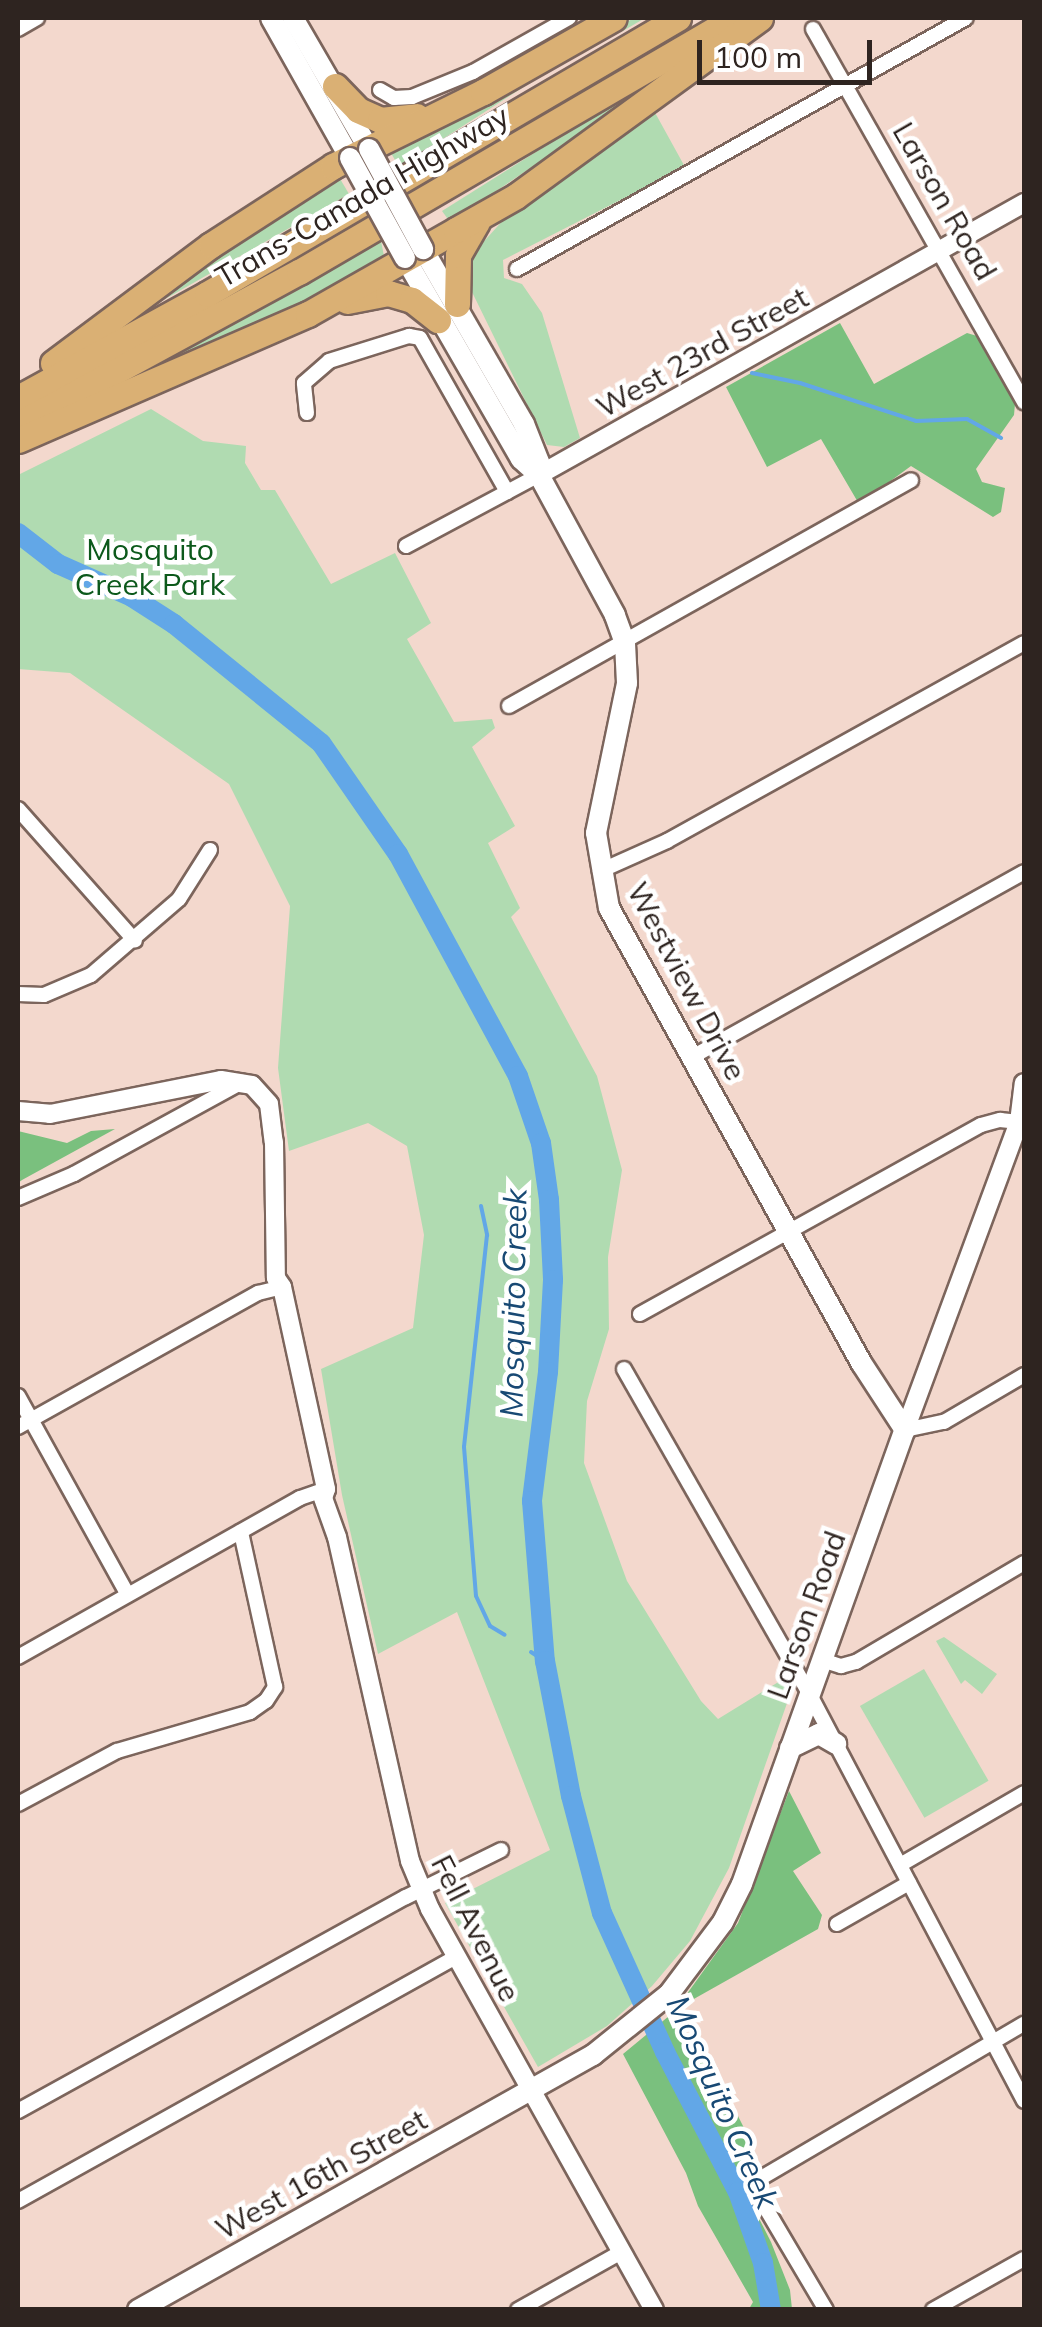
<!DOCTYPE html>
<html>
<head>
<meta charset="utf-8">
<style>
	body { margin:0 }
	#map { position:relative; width:1042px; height:2327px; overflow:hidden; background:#f3d8cd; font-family:Mulish,sans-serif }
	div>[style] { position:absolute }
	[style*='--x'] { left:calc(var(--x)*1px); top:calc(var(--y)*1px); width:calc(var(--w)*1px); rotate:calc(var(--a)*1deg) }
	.green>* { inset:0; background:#b0dbb1; transform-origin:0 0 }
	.forest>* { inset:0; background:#7ac07e }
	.stream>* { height:4px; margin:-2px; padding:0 2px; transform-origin:2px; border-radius:2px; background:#62a7e7 }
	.river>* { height:20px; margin:-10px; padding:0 10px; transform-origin:10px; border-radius:10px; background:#62a7e7 }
	.roads { filter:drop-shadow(2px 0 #7c655c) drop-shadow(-2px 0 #7c655c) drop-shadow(0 2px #7c655c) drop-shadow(0 -2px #7c655c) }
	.minor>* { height:14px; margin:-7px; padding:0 7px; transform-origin:7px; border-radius:7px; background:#fff }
	.tertiary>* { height:18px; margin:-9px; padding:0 9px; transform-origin:9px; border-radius:9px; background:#fff }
	.secondary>* { height:20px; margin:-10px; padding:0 10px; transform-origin:10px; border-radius:10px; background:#fff }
	.motorway>* { height:25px; margin:-12.5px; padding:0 12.5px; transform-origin:12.5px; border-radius:12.5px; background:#dab074 }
	.bridges { filter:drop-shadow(2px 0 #7c655c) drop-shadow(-2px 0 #7c655c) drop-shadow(0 2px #7c655c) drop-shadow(0 -2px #7c655c) }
	.secondary-bridge>* { height:20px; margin:-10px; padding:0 10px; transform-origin:10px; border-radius:10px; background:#fff }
	span { translate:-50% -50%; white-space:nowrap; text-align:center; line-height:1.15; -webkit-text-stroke:9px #fff; paint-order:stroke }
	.street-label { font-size:30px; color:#2e2420 }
	.park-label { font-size:30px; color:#0c591b }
	.water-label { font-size:32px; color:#184974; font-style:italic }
	.frame { position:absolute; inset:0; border:20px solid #2e2420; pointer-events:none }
	.scale { position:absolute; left:697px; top:40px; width:175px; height:45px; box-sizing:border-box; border:5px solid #2e2420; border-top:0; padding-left:12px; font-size:30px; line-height:35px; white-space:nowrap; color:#2e2420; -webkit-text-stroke:8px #fff; paint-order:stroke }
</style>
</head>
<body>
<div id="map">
	<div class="green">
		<div style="clip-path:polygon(634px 18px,645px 18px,623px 31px,603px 36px,399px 167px,391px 153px,411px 140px)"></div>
		<div style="clip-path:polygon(633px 91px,636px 97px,450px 222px,442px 211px)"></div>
		<div style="clip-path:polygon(653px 109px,685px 167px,503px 260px,504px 278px,522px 284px,542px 313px,580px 438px,564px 447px,547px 445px,472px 292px,467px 269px,477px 249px,506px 217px)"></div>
		<div style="clip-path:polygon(339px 177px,349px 194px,97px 338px,143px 304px)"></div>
		<div style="clip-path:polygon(381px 241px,384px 256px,287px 312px,104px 394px,150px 358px)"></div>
		<div style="clip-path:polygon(151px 409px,203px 441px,246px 446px,245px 463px,261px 490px,275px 490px,331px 584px,395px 553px,431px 623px,407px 639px,454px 722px,492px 719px,495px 728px,472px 747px,515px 826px,488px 843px,520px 908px,511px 917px,597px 1076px,622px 1170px,608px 1257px,609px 1329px,587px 1401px,584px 1463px,627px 1581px,701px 1701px,718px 1719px,785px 1678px,792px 1689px,729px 1868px,690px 1941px,652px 1986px,607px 2026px,538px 2067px,445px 1903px,550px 1850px,457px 1612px,378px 1654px,342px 1495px,321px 1369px,413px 1328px,424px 1235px,407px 1146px,368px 1123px,289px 1151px,278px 1068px,290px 906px,229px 784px,70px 673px,18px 669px,18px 475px)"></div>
		<div style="clip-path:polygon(944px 1637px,997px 1674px,982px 1694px,965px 1680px,961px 1684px,936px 1641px)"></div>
		<div style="left:924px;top:1669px;width:129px;height:74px;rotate:60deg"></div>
	</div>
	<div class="forest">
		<div style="clip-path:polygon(840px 323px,874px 384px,967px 333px,977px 336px,1015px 404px,1014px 415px,976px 469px,982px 482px,1005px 488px,1001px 512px,993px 517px,911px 466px,859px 504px,821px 439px,767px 467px,726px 387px)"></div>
		<div style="clip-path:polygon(115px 1129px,22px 1180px,18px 1183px,18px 1131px,67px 1143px,91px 1131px)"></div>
		<div style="clip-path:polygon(789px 1791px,821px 1853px,793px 1871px,822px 1915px,818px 1929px,676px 2009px,738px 1923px)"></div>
		<div style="clip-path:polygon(669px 2016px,729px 2098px,752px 2144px,753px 2160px,743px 2167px,743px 2187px,771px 2242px,790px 2290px,792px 2309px,749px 2309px,753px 2302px,698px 2206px,686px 2173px,623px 2054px)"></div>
	</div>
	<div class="stream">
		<div style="--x:752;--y:373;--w:49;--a:11.8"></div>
		<div style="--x:800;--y:383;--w:122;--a:18.1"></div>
		<div style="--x:916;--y:421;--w:51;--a:-2.2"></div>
		<div style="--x:967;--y:419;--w:39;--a:29"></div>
		<div style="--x:481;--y:1206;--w:30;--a:78"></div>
		<div style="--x:487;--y:1235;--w:213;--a:96.2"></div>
		<div style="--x:464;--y:1447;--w:149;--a:85.4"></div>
		<div style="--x:476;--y:1596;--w:33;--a:65"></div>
		<div style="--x:490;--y:1626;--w:17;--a:31"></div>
		<div style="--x:531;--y:1652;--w:17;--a:33"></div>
	</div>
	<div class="river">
		<div style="--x:18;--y:533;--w:51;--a:37.8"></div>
		<div style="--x:58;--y:564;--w:81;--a:24"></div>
		<div style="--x:132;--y:597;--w:50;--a:32.7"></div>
		<div style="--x:174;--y:624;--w:189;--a:39"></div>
		<div style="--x:321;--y:743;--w:135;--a:55.3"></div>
		<div style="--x:398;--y:854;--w:252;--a:61.6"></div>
		<div style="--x:518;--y:1076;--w:71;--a:71.1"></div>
		<div style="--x:541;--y:1143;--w:58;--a:82"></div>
		<div style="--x:549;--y:1200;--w:80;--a:87.1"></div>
		<div style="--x:553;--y:1280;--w:92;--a:93.1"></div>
		<div style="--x:548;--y:1372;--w:130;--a:97.1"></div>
		<div style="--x:532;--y:1501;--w:161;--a:85.4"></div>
		<div style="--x:545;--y:1661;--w:137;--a:79.1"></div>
		<div style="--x:571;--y:1796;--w:121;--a:75.2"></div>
		<div style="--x:602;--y:1913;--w:153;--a:65.6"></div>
		<div style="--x:665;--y:2052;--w:158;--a:62.5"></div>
		<div style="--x:738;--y:2192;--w:75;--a:70.6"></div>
		<div style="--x:763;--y:2263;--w:48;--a:80.3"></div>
	</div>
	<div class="roads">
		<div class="minor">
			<div style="--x:18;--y:29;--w:22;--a:-30"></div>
			<div style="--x:813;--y:29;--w:429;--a:60.5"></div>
			<div style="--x:380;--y:90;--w:16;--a:30"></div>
			<div style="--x:394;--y:98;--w:18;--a:-3"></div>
			<div style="--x:412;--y:97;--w:66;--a:-22.3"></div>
			<div style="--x:473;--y:72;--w:110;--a:-29.4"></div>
			<div style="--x:517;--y:269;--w:514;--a:-29.21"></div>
			<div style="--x:307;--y:413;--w:30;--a:-96"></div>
			<div style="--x:304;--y:383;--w:33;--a:-41"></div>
			<div style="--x:329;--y:361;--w:84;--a:-17.4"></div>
			<div style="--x:409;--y:336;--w:11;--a:10"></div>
			<div style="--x:420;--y:338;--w:177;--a:60.5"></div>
			<div style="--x:406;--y:546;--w:151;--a:-28.1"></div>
			<div style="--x:509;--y:706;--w:461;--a:-29.3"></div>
			<div style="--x:18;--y:809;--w:176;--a:48.4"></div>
			<div style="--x:600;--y:871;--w:73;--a:-24.1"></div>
			<div style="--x:667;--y:841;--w:408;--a:-29"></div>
			<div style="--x:18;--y:994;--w:26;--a:2"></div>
			<div style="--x:44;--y:995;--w:51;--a:-23.1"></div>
			<div style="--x:91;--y:975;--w:116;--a:-40.8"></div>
			<div style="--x:179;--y:899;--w:58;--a:-57.7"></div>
			<div style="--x:692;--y:1057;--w:380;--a:-29.1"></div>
			<div style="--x:18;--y:1198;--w:61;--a:-23.2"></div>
			<div style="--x:74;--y:1174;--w:192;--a:-28.7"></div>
			<div style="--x:640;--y:1314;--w:390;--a:-29"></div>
			<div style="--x:981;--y:1125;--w:20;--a:-15"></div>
			<div style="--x:1000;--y:1120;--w:19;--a:6"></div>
			<div style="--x:624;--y:1369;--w:373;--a:60.3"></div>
			<div style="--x:809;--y:1693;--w:461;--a:62.2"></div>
			<div style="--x:18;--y:1396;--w:227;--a:61.1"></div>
			<div style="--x:18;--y:1427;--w:275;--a:-29.2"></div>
			<div style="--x:258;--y:1293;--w:25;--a:-14"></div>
			<div style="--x:905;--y:1430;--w:40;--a:-12"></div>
			<div style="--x:944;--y:1422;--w:93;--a:-30.4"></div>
			<div style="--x:18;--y:1657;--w:324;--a:-29.4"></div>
			<div style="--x:300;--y:1498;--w:28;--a:-19"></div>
			<div style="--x:822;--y:1660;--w:20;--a:18"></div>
			<div style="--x:841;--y:1666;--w:16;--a:-15"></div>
			<div style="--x:856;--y:1662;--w:195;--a:-30.5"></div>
			<div style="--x:18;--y:1804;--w:112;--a:-28.2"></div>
			<div style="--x:117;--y:1751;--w:139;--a:-16.3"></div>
			<div style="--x:250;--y:1712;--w:19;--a:-35"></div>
			<div style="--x:266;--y:1701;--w:17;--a:-57"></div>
			<div style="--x:275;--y:1687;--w:159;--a:-102.4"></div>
			<div style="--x:900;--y:1865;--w:143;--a:-30.1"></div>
			<div style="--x:837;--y:1924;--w:83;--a:-29.7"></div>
			<div style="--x:18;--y:2111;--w:443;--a:-28.9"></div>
			<div style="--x:406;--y:1897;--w:106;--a:-26.3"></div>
			<div style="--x:18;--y:2201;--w:501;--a:-29.12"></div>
			<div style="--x:518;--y:2310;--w:120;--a:-29.3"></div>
			<div style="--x:826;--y:2310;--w:134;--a:-120.6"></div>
			<div style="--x:758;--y:2195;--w:14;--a:-98"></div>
			<div style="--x:756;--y:2181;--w:311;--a:-30.4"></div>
			<div style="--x:933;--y:2310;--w:104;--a:-29.3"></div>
		</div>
		<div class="tertiary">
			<div style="--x:539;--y:475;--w:556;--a:-29.28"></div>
			<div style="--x:18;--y:1111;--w:32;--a:5"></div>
			<div style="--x:50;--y:1114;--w:174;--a:-11.2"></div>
			<div style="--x:221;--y:1080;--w:31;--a:9"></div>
			<div style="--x:252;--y:1085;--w:25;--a:48"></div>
			<div style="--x:269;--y:1104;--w:38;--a:83"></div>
			<div style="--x:274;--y:1142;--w:136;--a:89.2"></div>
			<div style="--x:276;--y:1278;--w:11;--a:56"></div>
			<div style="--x:282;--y:1287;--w:207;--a:77.7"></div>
			<div style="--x:326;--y:1489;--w:9;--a:108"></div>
			<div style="--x:323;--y:1498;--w:41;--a:70.3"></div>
			<div style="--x:337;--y:1537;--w:332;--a:77.3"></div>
			<div style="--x:410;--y:1861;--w:52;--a:67.4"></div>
			<div style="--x:430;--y:1909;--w:459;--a:60.8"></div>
			<div style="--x:905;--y:1430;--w:328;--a:-69.7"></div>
			<div style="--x:1019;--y:1122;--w:39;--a:-83"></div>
		</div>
		<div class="secondary">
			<div style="--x:271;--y:18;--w:161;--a:60.6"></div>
			<div style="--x:293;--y:18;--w:151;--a:59.9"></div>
			<div style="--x:405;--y:258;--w:232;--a:60"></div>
			<div style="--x:521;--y:459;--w:24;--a:42"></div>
			<div style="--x:790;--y:1748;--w:32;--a:-26"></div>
			<div style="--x:819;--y:1734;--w:20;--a:30"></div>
			<div style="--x:138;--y:2310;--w:522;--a:-29.27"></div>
			<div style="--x:593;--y:2055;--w:97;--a:-38.8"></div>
			<div style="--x:669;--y:1994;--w:90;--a:-53.1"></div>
			<div style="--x:723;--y:1922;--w:42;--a:-63.4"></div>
			<div style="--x:742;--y:1884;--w:482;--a:-70.3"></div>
			<div style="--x:905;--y:1430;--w:79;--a:-123.1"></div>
			<div style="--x:862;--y:1364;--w:521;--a:-119.02"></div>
			<div style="--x:609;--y:908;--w:76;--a:-99.8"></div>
			<div style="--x:596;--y:833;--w:153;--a:-78.3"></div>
			<div style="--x:627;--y:683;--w:40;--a:-92.9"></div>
			<div style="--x:625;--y:643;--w:30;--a:-110"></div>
			<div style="--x:615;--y:615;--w:159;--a:-118.5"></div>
			<div style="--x:539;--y:475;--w:13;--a:-90"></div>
			<div style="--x:539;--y:462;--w:41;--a:-111.5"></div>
			<div style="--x:524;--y:424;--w:202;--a:-120"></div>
		</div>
		<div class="motorway">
			<div style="--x:335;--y:86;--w:33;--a:46"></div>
			<div style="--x:358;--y:110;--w:24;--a:24"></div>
			<div style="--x:380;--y:120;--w:37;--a:-6"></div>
			<div style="--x:347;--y:301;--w:42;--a:-11"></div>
			<div style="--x:388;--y:293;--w:25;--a:16"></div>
			<div style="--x:412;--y:300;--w:33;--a:38"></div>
			<div style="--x:457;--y:304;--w:49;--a:-88.8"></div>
			<div style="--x:458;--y:255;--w:38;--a:-60"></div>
			<div style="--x:53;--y:363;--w:197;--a:-36.8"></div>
			<div style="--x:211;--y:245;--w:145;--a:-32.9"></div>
			<div style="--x:333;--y:166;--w:167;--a:-26.3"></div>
			<div style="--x:483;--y:92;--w:150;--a:-29.5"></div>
			<div style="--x:18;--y:398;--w:216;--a:-28.8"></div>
			<div style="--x:207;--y:294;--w:546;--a:-30.37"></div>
			<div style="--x:26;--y:420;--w:311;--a:-28.5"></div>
			<div style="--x:299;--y:272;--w:500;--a:-30.26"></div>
			<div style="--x:18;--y:440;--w:316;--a:-23.5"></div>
			<div style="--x:308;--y:314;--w:170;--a:-29.6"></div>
			<div style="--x:456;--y:230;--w:69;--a:-29.5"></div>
			<div style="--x:516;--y:196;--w:302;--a:-36.1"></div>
		</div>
	</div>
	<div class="bridges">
		<div class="secondary-bridge">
			<div style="--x:369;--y:149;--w:114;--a:61.6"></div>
			<div style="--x:350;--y:158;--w:114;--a:61.2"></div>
		</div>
	</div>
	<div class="street-label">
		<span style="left:362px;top:196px;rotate:-30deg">Trans-Canada Highway</span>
		<span style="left:945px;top:201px;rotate:60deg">Larson Road</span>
		<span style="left:702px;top:352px;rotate:-29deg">West 23rd Street</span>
		<span style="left:687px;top:981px;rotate:62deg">Westview Drive</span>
		<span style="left:806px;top:1615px;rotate:-70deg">Larson Road</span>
		<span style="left:476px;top:1928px;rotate:63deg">Fell Avenue</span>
		<span style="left:321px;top:2174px;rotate:-29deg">West 16th Street</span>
	</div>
	<div class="park-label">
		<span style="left:150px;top:566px">Mosquito<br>Creek Park</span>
	</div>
	<div class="water-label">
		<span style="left:513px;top:1303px;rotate:-89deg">Mosquito Creek</span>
		<span style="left:723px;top:2102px;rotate:66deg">Mosquito Creek</span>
	</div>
	<div class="frame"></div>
	<div class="scale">100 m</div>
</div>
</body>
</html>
